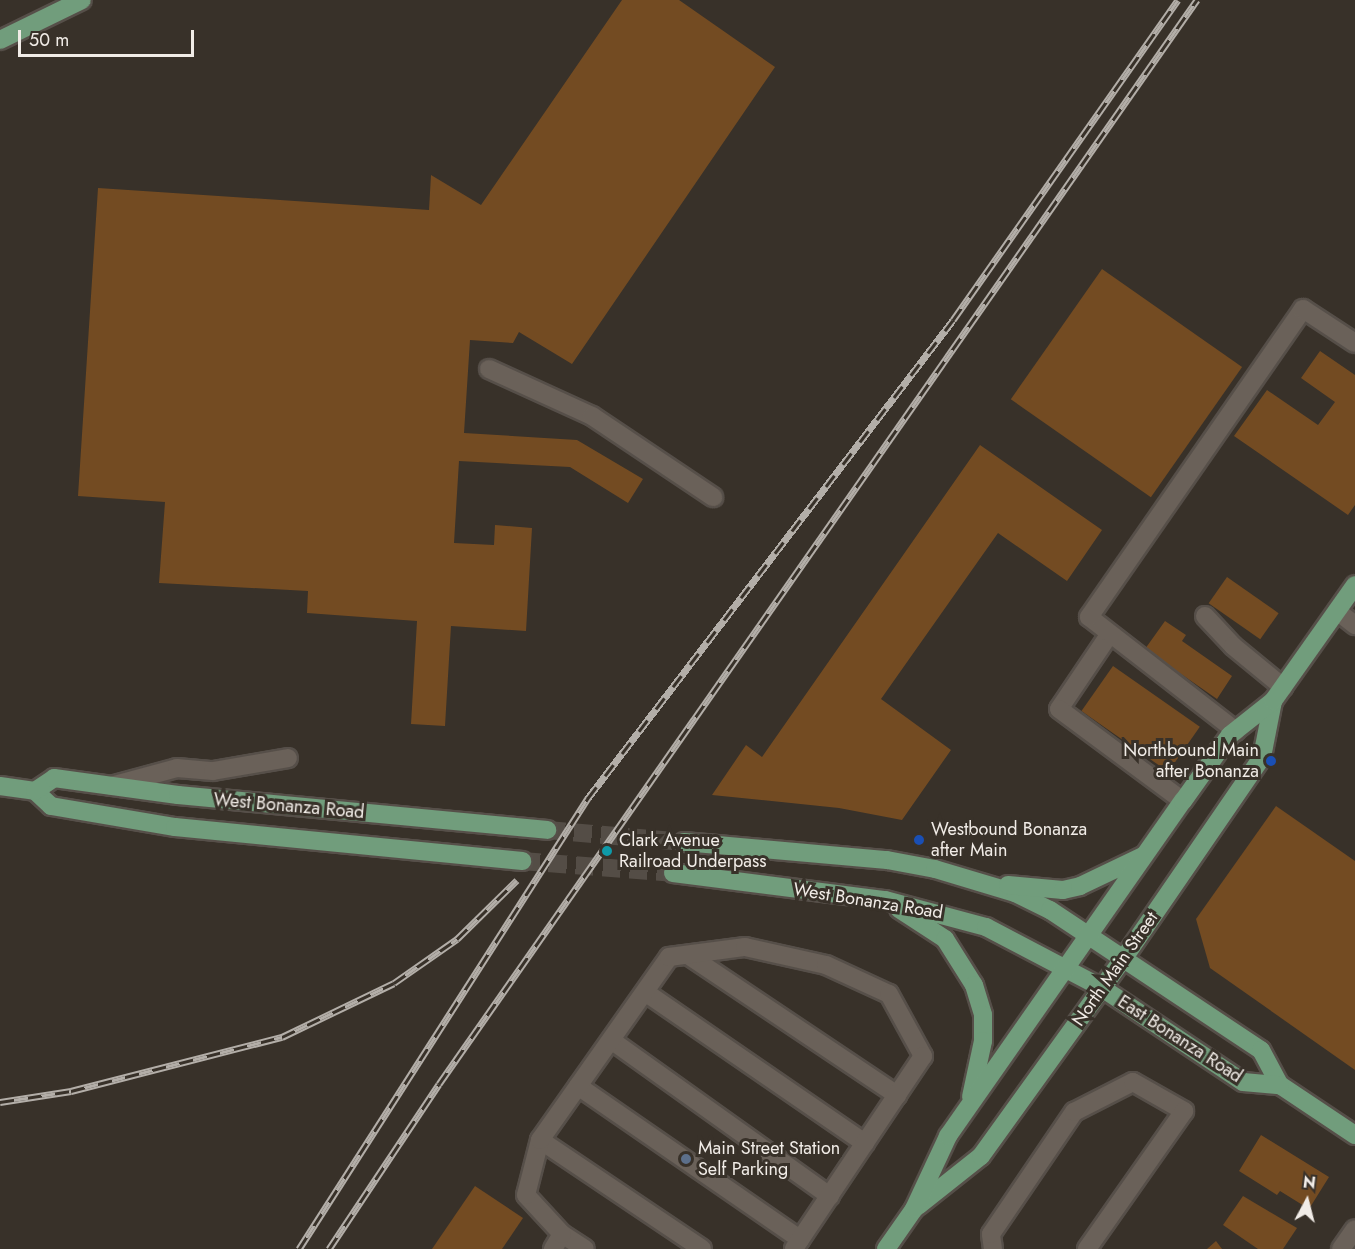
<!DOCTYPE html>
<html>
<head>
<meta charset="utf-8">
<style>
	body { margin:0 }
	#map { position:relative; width:1355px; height:1249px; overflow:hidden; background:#383129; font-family:Jost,sans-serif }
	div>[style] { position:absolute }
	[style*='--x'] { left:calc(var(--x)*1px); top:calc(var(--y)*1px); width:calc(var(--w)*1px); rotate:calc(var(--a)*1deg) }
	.building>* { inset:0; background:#734b22; transform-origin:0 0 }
	.major-tunnel>* { height:18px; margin-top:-9px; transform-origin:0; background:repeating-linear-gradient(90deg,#544d46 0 18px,transparent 0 27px) }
	.roads { filter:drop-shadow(2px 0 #564f49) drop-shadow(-2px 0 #564f49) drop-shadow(0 2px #564f49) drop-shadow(0 -2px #564f49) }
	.minor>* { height:18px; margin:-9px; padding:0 9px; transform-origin:9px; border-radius:9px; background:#6a6159 }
	.major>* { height:18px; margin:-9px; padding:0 9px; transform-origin:9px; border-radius:9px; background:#719d7c }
	.rail>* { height:7px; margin-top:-3.5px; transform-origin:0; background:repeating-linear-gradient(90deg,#383129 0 14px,#b3aea8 0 28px); box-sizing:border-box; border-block:2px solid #b3aea8 }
	.dots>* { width:16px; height:16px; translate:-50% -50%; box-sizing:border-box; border:3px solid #383129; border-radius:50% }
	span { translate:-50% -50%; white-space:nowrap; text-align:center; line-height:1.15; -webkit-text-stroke:6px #383129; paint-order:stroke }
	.poi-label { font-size:18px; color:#f1ece7 }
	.right { translate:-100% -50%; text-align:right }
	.left { translate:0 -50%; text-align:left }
	.street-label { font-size:18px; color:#f1ece7 }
	.north { position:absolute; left:1277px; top:1171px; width:60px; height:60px; -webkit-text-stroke:4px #383129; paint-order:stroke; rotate:7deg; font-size:16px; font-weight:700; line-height:24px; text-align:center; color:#f1ece7 }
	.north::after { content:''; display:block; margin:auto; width:21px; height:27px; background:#f1ece7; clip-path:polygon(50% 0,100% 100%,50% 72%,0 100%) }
	.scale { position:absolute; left:18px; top:30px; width:176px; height:27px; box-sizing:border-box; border:3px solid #f1ece7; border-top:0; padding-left:8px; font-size:18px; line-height:21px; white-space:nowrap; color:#f1ece7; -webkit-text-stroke:4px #383129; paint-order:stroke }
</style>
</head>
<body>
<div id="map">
	<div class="building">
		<div style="clip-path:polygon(622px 0,679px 0,775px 67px,572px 364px,519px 332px,513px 343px,470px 340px,464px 433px,577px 440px,643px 479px,628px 503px,570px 467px,459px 461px,454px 543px,494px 545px,495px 525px,532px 528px,526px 631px,451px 626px,445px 726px,411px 724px,417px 621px,307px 613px,308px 591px,159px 583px,165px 502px,78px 496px,98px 188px,429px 210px,431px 175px,481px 205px)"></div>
		<div style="left:1102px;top:269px;width:171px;height:159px;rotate:35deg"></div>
		<div style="clip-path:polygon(1320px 351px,1355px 375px,1355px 505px,1348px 515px,1234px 436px,1267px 390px,1318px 425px,1335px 402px,1301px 378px)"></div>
		<div style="clip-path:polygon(980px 445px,1102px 530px,1067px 581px,998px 533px,881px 699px,951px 750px,902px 820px,839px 808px,712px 795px,746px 745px,762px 757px)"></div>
		<div style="left:1227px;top:577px;width:63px;height:32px;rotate:35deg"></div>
		<div style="clip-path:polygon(1165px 621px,1186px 635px,1182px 641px,1232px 676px,1217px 699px,1145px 649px)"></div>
		<div style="left:1113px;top:666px;width:106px;height:55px;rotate:35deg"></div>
		<div style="clip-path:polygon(1276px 806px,1355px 861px,1355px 1070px,1210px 968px,1196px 919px)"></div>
		<div style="clip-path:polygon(1261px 1135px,1329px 1177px,1309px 1209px,1280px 1191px,1277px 1195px,1239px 1171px)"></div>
		<div style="clip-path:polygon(475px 1186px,523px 1218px,502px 1249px,432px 1249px)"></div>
		<div style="clip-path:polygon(1243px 1196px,1297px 1228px,1283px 1249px,1258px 1249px,1223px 1225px)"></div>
		<div style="clip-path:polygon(1216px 1241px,1222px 1249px,1207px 1249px)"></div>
	</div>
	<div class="major-tunnel">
		<div style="--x:547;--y:830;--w:138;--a:5"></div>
		<div style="--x:522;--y:861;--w:151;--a:4.5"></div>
	</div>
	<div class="roads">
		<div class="minor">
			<div style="--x:489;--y:369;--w:113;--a:24.5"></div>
			<div style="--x:592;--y:416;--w:146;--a:33.8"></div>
			<div style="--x:1337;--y:611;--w:23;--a:38"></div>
			<div style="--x:1205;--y:616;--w:41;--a:47"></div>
			<div style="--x:1233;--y:646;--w:65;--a:39.4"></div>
			<div style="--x:1109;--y:635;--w:89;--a:124"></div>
			<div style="--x:1059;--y:709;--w:154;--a:36.6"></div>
			<div style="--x:1236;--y:731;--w:186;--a:-142.2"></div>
			<div style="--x:1089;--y:617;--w:375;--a:-55.2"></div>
			<div style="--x:1303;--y:309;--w:62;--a:33.2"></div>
			<div style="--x:111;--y:786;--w:68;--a:-15.3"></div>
			<div style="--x:177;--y:768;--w:36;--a:5"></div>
			<div style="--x:213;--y:771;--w:76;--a:-9.8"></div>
			<div style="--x:688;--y:955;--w:252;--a:33.8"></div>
			<div style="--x:645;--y:992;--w:267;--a:34.5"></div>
			<div style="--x:611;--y:1040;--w:269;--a:35.5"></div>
			<div style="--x:578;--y:1086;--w:270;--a:34.6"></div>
			<div style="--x:540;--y:1140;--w:195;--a:33.9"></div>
			<div style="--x:562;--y:1234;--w:27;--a:33"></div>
			<div style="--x:553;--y:1249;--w:17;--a:-59"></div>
			<div style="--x:562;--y:1234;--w:53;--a:-132.7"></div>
			<div style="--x:526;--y:1195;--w:57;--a:-75.7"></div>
			<div style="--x:540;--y:1140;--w:224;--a:-54.8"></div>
			<div style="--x:669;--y:957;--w:77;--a:-7.5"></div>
			<div style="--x:745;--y:947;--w:83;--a:12.5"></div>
			<div style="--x:826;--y:965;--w:69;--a:24.7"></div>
			<div style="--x:889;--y:994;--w:71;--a:61.3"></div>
			<div style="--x:923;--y:1056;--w:232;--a:123.8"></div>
			<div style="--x:993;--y:1249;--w:15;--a:-98"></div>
			<div style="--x:991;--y:1234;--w:148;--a:-55.8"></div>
			<div style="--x:1074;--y:1112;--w:66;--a:-27"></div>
			<div style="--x:1133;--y:1082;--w:59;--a:29.6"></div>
			<div style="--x:1184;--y:1111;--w:169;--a:125.1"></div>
			<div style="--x:1341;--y:1249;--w:24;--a:-55"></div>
		</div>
		<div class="major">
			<div style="--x:0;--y:40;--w:91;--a:-26"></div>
			<div style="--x:0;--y:786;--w:35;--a:8"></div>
			<div style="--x:35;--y:791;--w:22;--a:43"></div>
			<div style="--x:51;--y:806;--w:126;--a:9.6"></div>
			<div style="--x:175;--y:827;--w:349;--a:5.6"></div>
			<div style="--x:35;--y:791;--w:23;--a:-34"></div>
			<div style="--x:54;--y:778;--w:125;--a:7.8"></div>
			<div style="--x:178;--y:795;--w:371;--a:5.4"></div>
			<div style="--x:684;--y:842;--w:204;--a:5.1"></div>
			<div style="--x:887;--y:860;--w:49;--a:10.6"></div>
			<div style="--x:935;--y:869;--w:84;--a:16.7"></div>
			<div style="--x:1015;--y:893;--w:39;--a:26"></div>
			<div style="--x:1050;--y:910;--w:253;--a:33.6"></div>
			<div style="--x:1261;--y:1050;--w:40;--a:62"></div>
			<div style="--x:1280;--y:1085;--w:90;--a:33.7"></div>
			<div style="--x:673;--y:873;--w:214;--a:7.3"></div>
			<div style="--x:885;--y:900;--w:105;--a:15"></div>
			<div style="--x:986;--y:927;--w:131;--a:27.7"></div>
			<div style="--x:1102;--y:988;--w:169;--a:33.7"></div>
			<div style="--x:1243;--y:1082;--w:37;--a:5"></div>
			<div style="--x:1008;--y:885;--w:55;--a:5.2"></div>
			<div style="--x:1063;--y:890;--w:17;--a:-13"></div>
			<div style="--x:1080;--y:886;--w:70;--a:-25.5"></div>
			<div style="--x:899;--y:909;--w:55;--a:33.1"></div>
			<div style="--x:945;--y:939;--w:54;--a:57.8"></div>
			<div style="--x:974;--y:985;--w:31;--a:73"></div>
			<div style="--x:983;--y:1015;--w:26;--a:90"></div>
			<div style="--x:983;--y:1041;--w:57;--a:102.1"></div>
			<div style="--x:918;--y:1206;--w:80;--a:-38.4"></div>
			<div style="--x:981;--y:1156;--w:244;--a:-54.2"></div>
			<div style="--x:1124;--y:958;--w:244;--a:-55.5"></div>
			<div style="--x:1262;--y:757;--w:57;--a:-78.9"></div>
			<div style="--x:886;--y:1249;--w:49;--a:-55"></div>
			<div style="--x:914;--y:1209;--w:81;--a:-65"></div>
			<div style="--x:948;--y:1136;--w:409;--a:-55"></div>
			<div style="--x:1183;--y:801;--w:81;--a:-54.5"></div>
			<div style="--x:1230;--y:735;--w:55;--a:-38.3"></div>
			<div style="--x:1273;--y:701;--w:142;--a:-54.7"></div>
		</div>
	</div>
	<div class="rail">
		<div style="--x:0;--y:1102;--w:72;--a:-8.8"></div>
		<div style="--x:71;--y:1091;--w:218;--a:-14.4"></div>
		<div style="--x:282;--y:1037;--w:124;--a:-25.7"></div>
		<div style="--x:394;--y:983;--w:77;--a:-34.9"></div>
		<div style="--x:457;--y:939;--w:84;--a:-44.5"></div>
		<div style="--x:299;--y:1249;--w:536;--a:-57.35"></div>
		<div style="--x:588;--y:798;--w:601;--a:-52.63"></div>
		<div style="--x:953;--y:320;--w:391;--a:-54.9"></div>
		<div style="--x:329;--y:1249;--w:198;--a:-56.3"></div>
		<div style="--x:439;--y:1084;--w:1323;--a:-55.04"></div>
	</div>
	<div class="dots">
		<div style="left:1271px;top:761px;background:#1a4fb4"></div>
		<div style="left:919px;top:840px;background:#1a4fb4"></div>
		<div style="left:607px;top:851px;background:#0f9aa8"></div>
		<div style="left:686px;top:1159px;background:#5c6f8a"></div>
	</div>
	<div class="poi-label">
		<span class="right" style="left:1259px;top:761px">Northbound Main<br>after Bonanza</span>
		<span class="left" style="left:931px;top:840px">Westbound Bonanza<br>after Main</span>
		<span class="left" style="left:619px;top:851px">Clark Avenue<br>Railroad Underpass</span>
		<span class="left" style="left:698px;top:1159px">Main Street Station<br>Self Parking</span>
	</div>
	<div class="street-label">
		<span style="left:289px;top:806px;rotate:5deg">West Bonanza Road</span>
		<span style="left:868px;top:901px;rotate:9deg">West Bonanza Road</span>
		<span style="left:1115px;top:969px;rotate:-55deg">North Main Street</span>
		<span style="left:1180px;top:1039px;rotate:33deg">East Bonanza Road</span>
	</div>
	<div class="north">N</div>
	<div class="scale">50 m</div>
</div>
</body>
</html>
